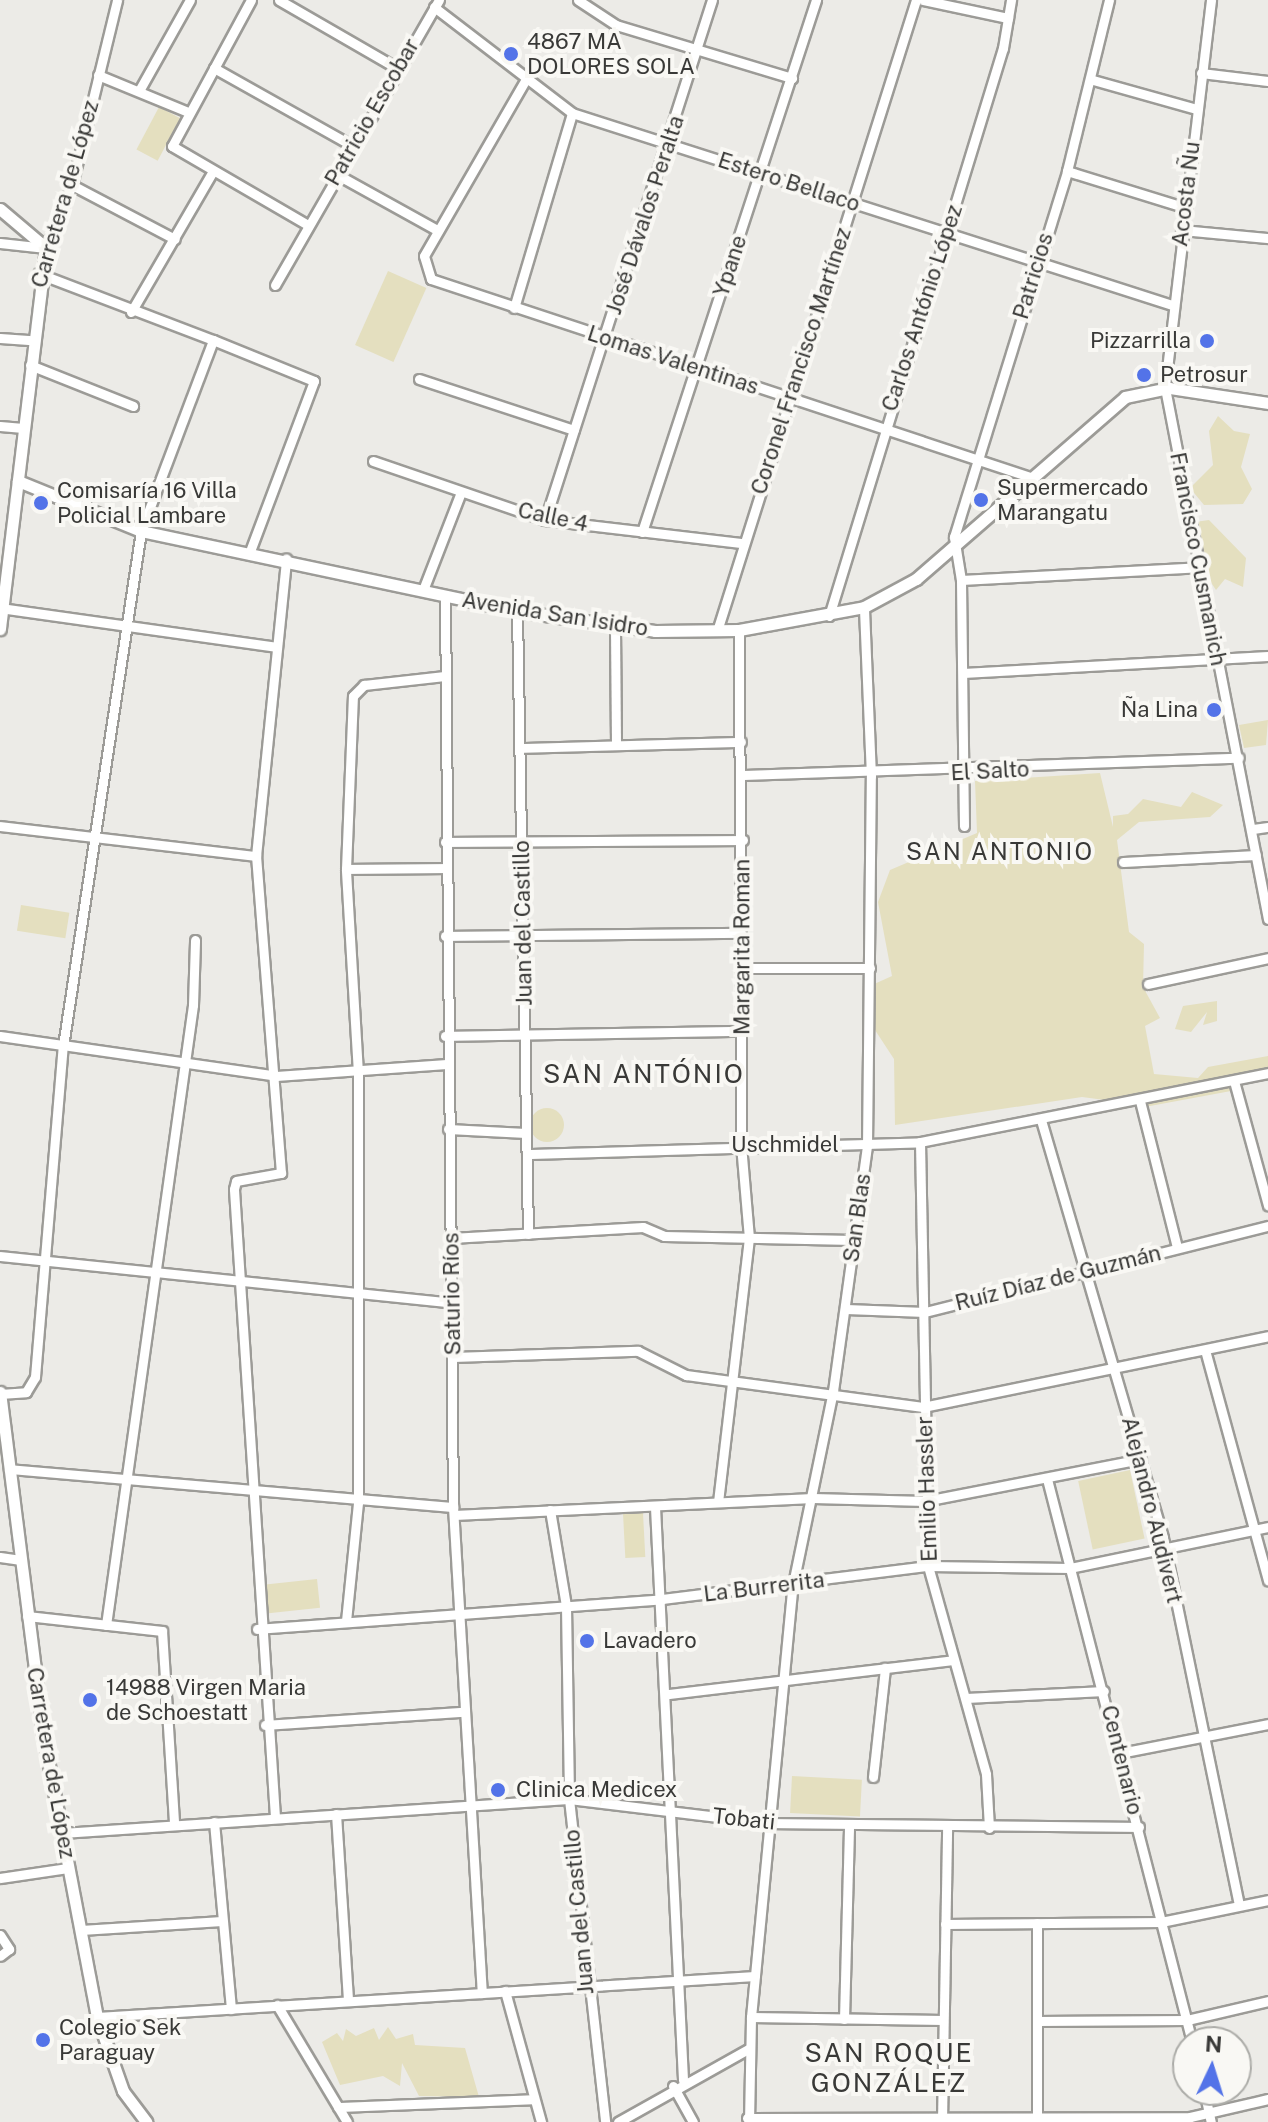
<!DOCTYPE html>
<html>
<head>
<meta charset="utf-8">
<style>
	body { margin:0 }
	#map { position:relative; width:1268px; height:2122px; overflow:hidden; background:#ecebe7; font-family:"Public Sans",sans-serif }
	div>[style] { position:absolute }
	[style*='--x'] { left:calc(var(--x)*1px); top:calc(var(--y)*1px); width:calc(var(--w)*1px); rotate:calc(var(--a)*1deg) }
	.green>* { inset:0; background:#e4dfbf; transform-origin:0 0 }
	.round { border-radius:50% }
	.roads { filter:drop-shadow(2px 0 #9c9b97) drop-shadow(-2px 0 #9c9b97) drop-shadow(0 2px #9c9b97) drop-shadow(0 -2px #9c9b97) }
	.minor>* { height:9px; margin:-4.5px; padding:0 4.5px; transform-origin:4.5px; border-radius:4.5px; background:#fff }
	.major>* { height:11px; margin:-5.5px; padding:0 5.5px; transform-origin:5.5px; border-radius:5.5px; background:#fff }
	.dots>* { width:22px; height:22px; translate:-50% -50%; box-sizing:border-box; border:4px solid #f9f8f4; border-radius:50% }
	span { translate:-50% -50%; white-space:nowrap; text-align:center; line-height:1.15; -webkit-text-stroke:8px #f9f8f4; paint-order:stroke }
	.poi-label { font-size:22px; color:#393937 }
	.left { translate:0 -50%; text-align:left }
	.right { translate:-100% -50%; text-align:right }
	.street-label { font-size:22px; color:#393937 }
	.neighbourhood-label { font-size:24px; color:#393937; letter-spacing:2px }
	.quarter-label { font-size:26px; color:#393937; letter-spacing:2px }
	.north { position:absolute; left:1172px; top:2026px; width:80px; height:80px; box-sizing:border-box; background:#f9f8f4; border:2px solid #acaca8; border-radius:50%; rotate:4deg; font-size:22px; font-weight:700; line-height:32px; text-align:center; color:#393937 }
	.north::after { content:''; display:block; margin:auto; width:28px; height:36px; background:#5373e8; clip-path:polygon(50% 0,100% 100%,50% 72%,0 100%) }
</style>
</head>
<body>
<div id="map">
	<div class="green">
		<div style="left:159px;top:107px;width:24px;height:48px;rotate:28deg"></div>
		<div style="left:388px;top:271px;width:42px;height:81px;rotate:24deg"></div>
		<div style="clip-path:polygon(1218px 416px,1234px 431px,1250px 434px,1241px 467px,1252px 489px,1243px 504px,1204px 505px,1190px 488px,1213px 465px,1209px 431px)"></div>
		<div style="clip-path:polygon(1209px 520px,1246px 558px,1243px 587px,1225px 579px,1216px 590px,1212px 584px,1195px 548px,1195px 522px)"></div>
		<div style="clip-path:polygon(1268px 720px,1266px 745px,1244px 748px,1239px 725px)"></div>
		<div style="clip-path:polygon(1100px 773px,1113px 827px,1113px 816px,1128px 814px,1143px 799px,1181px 807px,1192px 792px,1223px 805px,1210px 817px,1139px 822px,1117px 840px,1129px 932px,1144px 944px,1143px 987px,1160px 1018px,1145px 1026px,1154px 1074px,1198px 1078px,1208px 1067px,1268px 1056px,1268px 1074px,1231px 1091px,1150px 1106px,1082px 1097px,895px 1125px,894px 1059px,873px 1027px,872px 985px,892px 976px,878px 902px,890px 870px,977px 833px,975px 781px)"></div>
		<div style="left:21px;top:905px;width:49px;height:26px;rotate:9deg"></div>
		<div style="clip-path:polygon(1217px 1001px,1217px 1021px,1203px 1025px,1207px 1012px,1191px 1032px,1175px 1029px,1183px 1006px)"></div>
		<div class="round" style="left:530px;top:1108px;width:34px;height:34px"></div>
		<div style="left:1130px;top:1470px;width:70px;height:53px;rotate:78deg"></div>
		<div style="left:643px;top:1513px;width:44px;height:20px;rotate:87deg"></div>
		<div style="left:317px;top:1579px;width:29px;height:54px;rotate:84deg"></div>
		<div style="left:792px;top:1776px;width:70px;height:37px;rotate:3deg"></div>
		<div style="clip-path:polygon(388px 2027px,396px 2039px,413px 2034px,415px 2045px,465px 2048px,479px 2097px,419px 2096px,402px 2063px,400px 2086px,383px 2076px,340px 2085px,322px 2042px,337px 2033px,343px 2041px,346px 2029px,356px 2036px,374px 2028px,379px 2040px)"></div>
	</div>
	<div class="roads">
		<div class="minor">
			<div style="--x:251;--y:0;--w:166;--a:118.4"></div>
			<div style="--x:172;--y:146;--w:157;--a:30.2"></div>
			<div style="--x:279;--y:0;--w:134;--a:30"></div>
			<div style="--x:578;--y:0;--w:45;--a:33.3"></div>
			<div style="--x:616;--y:25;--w:184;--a:16.8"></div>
			<div style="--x:923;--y:0;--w:87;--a:12"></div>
			<div style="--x:1211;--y:0;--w:391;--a:96.8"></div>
			<div style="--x:1165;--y:388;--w:541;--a:79.02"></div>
			<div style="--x:434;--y:7;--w:174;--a:37.5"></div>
			<div style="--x:572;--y:113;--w:630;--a:17.74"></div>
			<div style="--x:214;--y:68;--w:159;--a:29.3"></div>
			<div style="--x:1201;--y:73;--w:67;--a:6.8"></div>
			<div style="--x:98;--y:75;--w:97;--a:22.3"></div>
			<div style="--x:526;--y:79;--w:204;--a:120"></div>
			<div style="--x:424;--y:256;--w:24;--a:73"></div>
			<div style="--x:431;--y:279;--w:631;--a:18.29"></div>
			<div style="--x:1093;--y:80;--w:107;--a:15.7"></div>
			<div style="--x:140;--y:89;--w:102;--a:-60.7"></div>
			<div style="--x:1067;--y:171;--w:121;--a:17.2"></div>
			<div style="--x:336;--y:174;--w:115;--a:29"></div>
			<div style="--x:72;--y:185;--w:116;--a:27.7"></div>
			<div style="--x:1181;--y:230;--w:87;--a:5.3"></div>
			<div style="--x:0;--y:243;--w:46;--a:6.2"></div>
			<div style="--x:46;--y:248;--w:68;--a:-67.6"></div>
			<div style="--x:72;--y:185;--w:190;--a:-76.3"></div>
			<div style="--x:275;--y:285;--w:329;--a:-60.1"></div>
			<div style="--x:514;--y:308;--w:203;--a:-73.4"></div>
			<div style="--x:131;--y:312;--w:161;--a:-59.8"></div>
			<div style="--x:0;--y:338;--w:32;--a:4"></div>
			<div style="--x:213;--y:340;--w:109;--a:22.1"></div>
			<div style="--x:314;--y:381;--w:185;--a:110.6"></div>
			<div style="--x:30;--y:365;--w:111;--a:21.7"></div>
			<div style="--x:419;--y:379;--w:163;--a:18.2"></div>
			<div style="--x:0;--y:426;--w:23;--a:5"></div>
			<div style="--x:373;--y:461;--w:182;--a:18.9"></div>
			<div style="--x:545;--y:520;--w:197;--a:6.7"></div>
			<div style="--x:545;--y:520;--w:546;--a:-72.2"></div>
			<div style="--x:642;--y:532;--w:560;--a:-71.89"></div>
			<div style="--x:961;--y:580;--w:238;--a:-3.1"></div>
			<div style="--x:423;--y:590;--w:105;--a:-68.8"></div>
			<div style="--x:445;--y:595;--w:912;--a:89.5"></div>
			<div style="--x:453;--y:1507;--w:487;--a:86.6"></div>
			<div style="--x:0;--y:608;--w:279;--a:8"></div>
			<div style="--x:517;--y:611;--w:623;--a:88.99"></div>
			<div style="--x:829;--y:616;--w:594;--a:-72.97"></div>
			<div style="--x:1003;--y:48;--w:49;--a:-80.5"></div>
			<div style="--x:615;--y:628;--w:117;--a:89.5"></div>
			<div style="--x:717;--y:631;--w:662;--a:-72.5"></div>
			<div style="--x:963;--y:673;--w:305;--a:-3.2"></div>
			<div style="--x:520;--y:748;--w:221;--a:-1.6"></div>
			<div style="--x:741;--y:775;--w:498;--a:-2"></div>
			<div style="--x:0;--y:826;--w:258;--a:6.7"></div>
			<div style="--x:964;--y:826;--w:246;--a:-90.7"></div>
			<div style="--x:961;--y:580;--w:44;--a:-99.2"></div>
			<div style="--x:954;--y:537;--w:383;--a:-72.8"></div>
			<div style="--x:1067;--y:171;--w:176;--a:-76.2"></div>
			<div style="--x:1253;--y:829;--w:15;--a:-8"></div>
			<div style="--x:445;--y:842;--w:298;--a:-0.4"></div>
			<div style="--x:1123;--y:862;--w:133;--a:-3"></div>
			<div style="--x:346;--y:869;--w:100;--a:-0.6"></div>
			<div style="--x:445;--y:936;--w:296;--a:-0.6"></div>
			<div style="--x:742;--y:968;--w:128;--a:0"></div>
			<div style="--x:1148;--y:984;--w:123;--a:-12.2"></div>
			<div style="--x:0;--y:1036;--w:279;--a:8.2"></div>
			<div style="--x:276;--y:1076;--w:171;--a:-4"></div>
			<div style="--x:445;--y:1036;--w:296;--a:-1"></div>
			<div style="--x:1234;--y:1081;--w:129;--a:74.7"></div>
			<div style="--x:1140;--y:1101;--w:151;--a:75.8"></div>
			<div style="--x:1041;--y:1120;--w:435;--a:73.7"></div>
			<div style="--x:1163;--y:1538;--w:375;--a:78.3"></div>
			<div style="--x:448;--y:1129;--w:78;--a:2.9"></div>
			<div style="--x:920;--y:1142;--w:424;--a:88.9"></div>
			<div style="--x:928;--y:1566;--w:216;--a:74.4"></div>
			<div style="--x:986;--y:1774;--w:54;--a:86.8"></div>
			<div style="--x:527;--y:1154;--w:393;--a:-1.7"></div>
			<div style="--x:920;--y:1142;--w:355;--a:-11.2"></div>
			<div style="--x:451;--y:1238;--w:192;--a:-3.3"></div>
			<div style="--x:643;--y:1227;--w:23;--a:23"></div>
			<div style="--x:664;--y:1236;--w:189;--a:1.2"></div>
			<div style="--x:0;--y:1256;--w:454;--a:5.9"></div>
			<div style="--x:846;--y:1309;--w:79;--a:2.2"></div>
			<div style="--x:925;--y:1312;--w:354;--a:-14.1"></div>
			<div style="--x:1205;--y:1350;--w:239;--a:74.7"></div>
			<div style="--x:453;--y:1357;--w:185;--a:-1.9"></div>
			<div style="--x:638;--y:1351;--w:54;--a:26.6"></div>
			<div style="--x:686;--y:1375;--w:239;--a:7.7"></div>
			<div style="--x:923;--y:1407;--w:352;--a:-11.6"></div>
			<div style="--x:0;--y:1394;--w:26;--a:-4"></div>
			<div style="--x:26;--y:1392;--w:17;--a:-59"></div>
			<div style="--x:35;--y:1377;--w:332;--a:-85.2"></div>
			<div style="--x:63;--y:1046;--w:521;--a:-81.39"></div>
			<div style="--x:141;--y:531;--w:204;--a:-69.3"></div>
			<div style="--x:213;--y:340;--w:187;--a:-159.1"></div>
			<div style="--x:9;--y:1469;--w:446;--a:4.9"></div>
			<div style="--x:1047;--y:1479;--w:581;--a:75.56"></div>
			<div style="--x:718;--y:1502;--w:266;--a:-83.3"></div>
			<div style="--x:749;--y:1238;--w:94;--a:-94.9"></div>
			<div style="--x:741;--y:1144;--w:514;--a:-90.22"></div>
			<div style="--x:655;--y:1507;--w:574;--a:87.2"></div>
			<div style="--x:550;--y:1510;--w:97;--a:80.5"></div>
			<div style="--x:566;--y:1606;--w:193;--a:89.1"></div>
			<div style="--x:569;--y:1799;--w:325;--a:83.6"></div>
			<div style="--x:454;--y:1515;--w:359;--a:-2.7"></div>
			<div style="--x:813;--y:1498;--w:112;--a:1.5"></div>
			<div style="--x:925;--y:1501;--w:220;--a:-11"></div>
			<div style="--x:0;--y:1557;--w:21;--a:8"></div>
			<div style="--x:27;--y:1616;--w:136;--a:6.3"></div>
			<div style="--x:162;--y:1631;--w:193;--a:86.4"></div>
			<div style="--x:346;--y:1621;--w:120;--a:-84.2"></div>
			<div style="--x:358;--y:1502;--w:429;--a:-90"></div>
			<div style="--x:358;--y:1073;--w:204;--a:-93.4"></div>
			<div style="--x:346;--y:869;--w:173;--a:-87.7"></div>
			<div style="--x:353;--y:696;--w:16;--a:-45"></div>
			<div style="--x:364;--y:685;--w:81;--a:-6.4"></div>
			<div style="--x:106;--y:1625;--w:626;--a:-82.01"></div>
			<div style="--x:193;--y:1005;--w:65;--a:-88.2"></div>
			<div style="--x:257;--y:1629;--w:406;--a:-4.2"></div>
			<div style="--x:662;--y:1599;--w:268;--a:-7.1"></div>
			<div style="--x:928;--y:1566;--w:142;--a:0.8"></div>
			<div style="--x:1070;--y:1568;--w:202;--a:-11.7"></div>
			<div style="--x:669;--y:1694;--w:286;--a:-6.8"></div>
			<div style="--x:966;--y:1698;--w:138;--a:-2.9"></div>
			<div style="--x:265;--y:1725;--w:198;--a:-3.8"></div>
			<div style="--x:1120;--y:1753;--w:151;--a:-11.1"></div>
			<div style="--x:873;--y:1777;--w:110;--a:-83.7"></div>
			<div style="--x:336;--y:1814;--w:187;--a:86.3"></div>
			<div style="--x:275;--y:1817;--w:629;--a:-93.74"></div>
			<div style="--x:234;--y:1189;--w:8;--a:-76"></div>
			<div style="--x:236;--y:1181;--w:46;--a:-10.1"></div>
			<div style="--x:281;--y:1173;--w:318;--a:-94.5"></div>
			<div style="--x:256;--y:856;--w:299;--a:-84.2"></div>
			<div style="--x:214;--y:1822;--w:188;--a:84.8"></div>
			<div style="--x:62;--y:1833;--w:508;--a:-3.84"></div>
			<div style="--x:569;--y:1799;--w:200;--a:6.9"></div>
			<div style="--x:768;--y:1823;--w:371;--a:0.6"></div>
			<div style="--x:0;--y:1878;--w:69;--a:-8.4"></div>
			<div style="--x:945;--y:1924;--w:216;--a:-0.5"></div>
			<div style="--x:1161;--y:1922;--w:109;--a:-11.6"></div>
			<div style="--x:81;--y:1930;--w:141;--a:-3.7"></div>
			<div style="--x:0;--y:1935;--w:17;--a:57"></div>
			<div style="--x:9;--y:1949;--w:11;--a:142"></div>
			<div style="--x:505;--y:1991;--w:136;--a:74.6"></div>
			<div style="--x:277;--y:2005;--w:136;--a:59.1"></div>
			<div style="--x:97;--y:2017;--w:659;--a:-3.57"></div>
			<div style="--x:751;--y:2017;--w:192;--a:0.9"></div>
			<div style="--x:844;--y:2019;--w:192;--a:-88.5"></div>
			<div style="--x:1037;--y:2021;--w:150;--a:-0.4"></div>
			<div style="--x:1187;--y:2020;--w:83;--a:-13.2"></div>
			<div style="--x:673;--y:2086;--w:41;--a:60.9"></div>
			<div style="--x:1204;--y:2090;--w:33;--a:78"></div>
			<div style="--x:338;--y:2107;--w:196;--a:-2.3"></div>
			<div style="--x:747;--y:2118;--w:443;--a:-0.1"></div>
			<div style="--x:1190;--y:2117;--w:80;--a:-13"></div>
			<div style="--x:618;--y:2122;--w:149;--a:-29.3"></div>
			<div style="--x:749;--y:2122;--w:105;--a:-88.9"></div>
			<div style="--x:751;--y:2017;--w:435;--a:-84.5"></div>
			<div style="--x:793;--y:1584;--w:197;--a:-78.3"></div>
			<div style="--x:833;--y:1391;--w:247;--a:-82.1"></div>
			<div style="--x:867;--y:1146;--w:370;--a:-89.4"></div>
			<div style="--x:871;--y:776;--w:169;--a:-92.4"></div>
			<div style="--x:942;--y:2122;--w:293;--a:-89"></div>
			<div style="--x:1037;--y:2122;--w:199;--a:-90"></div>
		</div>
		<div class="major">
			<div style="--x:0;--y:209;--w:60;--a:40.3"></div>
			<div style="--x:46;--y:248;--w:384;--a:96.9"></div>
			<div style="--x:18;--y:481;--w:133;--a:22.1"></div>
			<div style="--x:141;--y:531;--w:384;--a:12"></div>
			<div style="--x:517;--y:611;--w:139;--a:8.2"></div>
			<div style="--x:655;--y:631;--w:84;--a:-0.7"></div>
			<div style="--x:739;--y:630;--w:127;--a:-10.4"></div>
			<div style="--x:864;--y:607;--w:59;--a:-28.3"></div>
			<div style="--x:916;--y:579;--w:277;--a:-41"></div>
			<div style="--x:1125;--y:397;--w:45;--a:-11.6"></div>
			<div style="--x:1169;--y:388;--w:100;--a:8.6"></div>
			<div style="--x:0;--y:1392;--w:345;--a:82.8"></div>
			<div style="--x:43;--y:1734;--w:288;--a:79.2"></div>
			<div style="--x:97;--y:2017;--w:78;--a:70.6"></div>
			<div style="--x:123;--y:2091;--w:39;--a:53"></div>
		</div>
	</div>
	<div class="dots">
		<div style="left:511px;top:54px;background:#5373e8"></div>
		<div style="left:1207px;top:341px;background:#5373e8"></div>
		<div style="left:1144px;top:375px;background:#5373e8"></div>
		<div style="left:981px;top:500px;background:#5373e8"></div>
		<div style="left:41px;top:503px;background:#5373e8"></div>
		<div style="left:1214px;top:710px;background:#5373e8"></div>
		<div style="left:587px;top:1641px;background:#5373e8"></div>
		<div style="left:90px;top:1700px;background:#5373e8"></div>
		<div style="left:498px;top:1790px;background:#5373e8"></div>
		<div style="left:43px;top:2040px;background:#5373e8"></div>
	</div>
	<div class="poi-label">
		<span class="left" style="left:527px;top:54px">4867 MA<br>DOLORES SOLA</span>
		<span class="right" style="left:1191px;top:341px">Pizzarrilla</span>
		<span class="left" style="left:1160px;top:375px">Petrosur</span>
		<span class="left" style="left:997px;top:500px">Supermercado<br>Marangatu</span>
		<span class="left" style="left:57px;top:503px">Comisaría 16 Villa<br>Policial Lambare</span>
		<span class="right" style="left:1198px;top:710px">Ña Lina</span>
		<span class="left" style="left:603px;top:1641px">Lavadero</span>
		<span class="left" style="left:106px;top:1700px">14988 Virgen Maria<br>de Schoestatt</span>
		<span class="left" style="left:516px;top:1790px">Clinica Medicex</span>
		<span class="left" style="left:59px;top:2040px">Colegio Sek<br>Paraguay</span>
	</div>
	<div class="street-label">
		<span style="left:372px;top:112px;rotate:-60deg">Patricio Escobar</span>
		<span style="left:789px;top:182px;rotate:18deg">Estero Bellaco</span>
		<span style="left:65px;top:194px;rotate:-74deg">Carretera de López</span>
		<span style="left:1186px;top:194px;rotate:-83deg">Acosta Ñu</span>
		<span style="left:645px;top:215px;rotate:-72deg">José Dávalos Peralta</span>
		<span style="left:730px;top:266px;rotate:-72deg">Ypane</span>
		<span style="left:1033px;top:276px;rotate:-73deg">Patricios</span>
		<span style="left:922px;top:308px;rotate:-72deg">Carlos António López</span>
		<span style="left:673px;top:360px;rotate:18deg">Lomas Valentinas</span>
		<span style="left:801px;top:361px;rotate:-72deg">Coronel Francisco Martínez</span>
		<span style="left:553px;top:517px;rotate:12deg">Calle 4</span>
		<span style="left:1198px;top:559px;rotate:79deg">Francisco Cusmanich</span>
		<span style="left:555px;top:614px;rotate:9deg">Avenida San Isidro</span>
		<span style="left:990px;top:771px;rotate:-3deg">El Salto</span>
		<span style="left:523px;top:923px;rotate:-91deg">Juan del Castillo</span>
		<span style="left:742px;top:947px;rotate:-90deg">Margarita Roman</span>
		<span style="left:785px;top:1145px">Uschmidel</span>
		<span style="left:857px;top:1218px;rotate:-82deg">San Blas</span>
		<span style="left:1058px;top:1278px;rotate:-14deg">Ruíz Díaz de Guzmán</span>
		<span style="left:452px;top:1294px;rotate:-91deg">Saturio Ríos</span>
		<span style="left:927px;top:1489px;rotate:-92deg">Emilio Hassler</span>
		<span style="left:1152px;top:1510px;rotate:76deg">Alejandro Audivert</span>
		<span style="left:764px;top:1587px;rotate:-7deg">La Burrerita</span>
		<span style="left:1122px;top:1760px;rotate:76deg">Centenario</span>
		<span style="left:51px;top:1763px;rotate:80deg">Carretera de López</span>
		<span style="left:744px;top:1819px;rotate:6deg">Tobati</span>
		<span style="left:579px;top:1912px;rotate:-95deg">Juan del Castillo</span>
	</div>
	<div class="neighbourhood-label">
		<span style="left:1000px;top:852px">SAN ANTONIO</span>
	</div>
	<div class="quarter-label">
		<span style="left:644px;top:1074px">SAN ANTÓNIO</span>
		<span style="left:889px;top:2068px">SAN ROQUE<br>GONZÁLEZ</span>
	</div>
	<div class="north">N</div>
</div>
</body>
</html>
